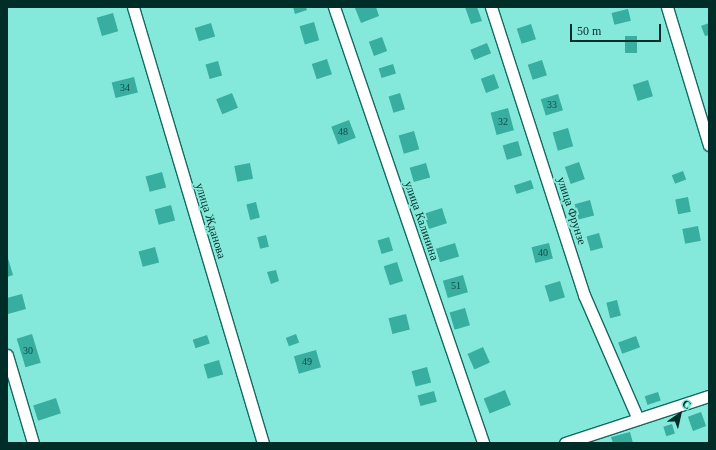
<!DOCTYPE html>
<html>
<head>
<meta charset="utf-8">
<style>
	body { margin:0 }
	#map { position:relative; width:716px; height:450px; overflow:hidden; background:#84e9db; font-family:"Times New Roman",serif }
	div>[style] { position:absolute }
	[style*='--x'] { left:calc(var(--x)*1px); top:calc(var(--y)*1px); width:calc(var(--w)*1px); rotate:calc(var(--a)*1deg) }
	.building>* { inset:0; background:#37aea0; transform-origin:0 0 }
	.roads { filter:drop-shadow(1px 0 #146a61) drop-shadow(-1px 0 #146a61) drop-shadow(0 1px #146a61) drop-shadow(0 -1px #146a61) }
	.street>* { height:11px; margin:-5.5px; padding:0 5.5px; transform-origin:5.5px; border-radius:5.5px; background:#fff }
	span { translate:-50% -50%; white-space:nowrap; text-align:center; line-height:1.15; -webkit-text-stroke:4px #84e9db; paint-order:stroke }
	.number-label { font-size:10px; color:#0e4d46 }
	.number-label span { -webkit-text-stroke-width:0 }
	.street-label { font-size:12px; color:#002d28 }
	.frame { position:absolute; inset:0; border:8px solid #002d28; pointer-events:none }
	.north { position:absolute; left:660px; top:394px; width:40px; height:40px; -webkit-text-stroke:3px #84e9db; paint-order:stroke; rotate:34deg; font-size:11px; font-weight:700; line-height:16px; text-align:center; color:#002d28 }
	.north::after { content:''; display:block; margin:auto; width:14px; height:18px; background:#002d28; clip-path:polygon(50% 0,100% 100%,50% 72%,0 100%) }
	.scale { position:absolute; left:570px; top:24px; width:91px; height:18px; box-sizing:border-box; border:2px solid #002d28; border-top:0; padding-left:5px; font-size:12px; line-height:14px; white-space:nowrap; color:#002d28; -webkit-text-stroke:3px #84e9db; paint-order:stroke }
</style>
</head>
<body>
<div id="map">
	<div class="building">
		<div style="clip-path:polygon(293px 7px,306px 7px,307px 10px,295px 14px)"></div>
		<div style="clip-path:polygon(376px 7px,379px 16px,361px 23px,355px 8px)"></div>
		<div style="clip-path:polygon(465px 7px,477px 7px,482px 21px,471px 24px)"></div>
		<div style="left:628px;top:9px;width:12px;height:17px;rotate:76deg"></div>
		<div style="left:113px;top:13px;width:19px;height:17px;rotate:74deg"></div>
		<div style="left:314px;top:22px;width:19px;height:15px;rotate:74deg"></div>
		<div style="left:211px;top:23px;width:14px;height:17px;rotate:73deg"></div>
		<div style="clip-path:polygon(709px 23px,709px 35px,705px 36px,701px 26px)"></div>
		<div style="left:531px;top:24px;width:16px;height:15px;rotate:72deg"></div>
		<div style="left:625px;top:36px;width:12px;height:17px"></div>
		<div style="left:382px;top:37px;width:15px;height:14px;rotate:70deg"></div>
		<div style="left:487px;top:43px;width:11px;height:18px;rotate:68deg"></div>
		<div style="left:327px;top:59px;width:16px;height:16px;rotate:72deg"></div>
		<div style="left:542px;top:60px;width:16px;height:15px;rotate:72deg"></div>
		<div style="left:218px;top:61px;width:15px;height:13px;rotate:74deg"></div>
		<div style="left:393px;top:64px;width:10px;height:15px;rotate:73deg"></div>
		<div style="left:494px;top:74px;width:15px;height:14px;rotate:70deg"></div>
		<div style="left:134px;top:77px;width:16px;height:23px;rotate:76deg"></div>
		<div style="left:648px;top:80px;width:17px;height:16px;rotate:73deg"></div>
		<div style="left:232px;top:93px;width:16px;height:17px;rotate:68deg"></div>
		<div style="left:400px;top:93px;width:17px;height:12px;rotate:73deg"></div>
		<div style="left:558px;top:94px;width:17px;height:18px;rotate:73deg"></div>
		<div style="left:508px;top:108px;width:23px;height:18px;rotate:75deg"></div>
		<div style="left:349px;top:120px;width:19px;height:19px;rotate:69deg"></div>
		<div style="left:568px;top:128px;width:19px;height:16px;rotate:74deg"></div>
		<div style="left:414px;top:131px;width:19px;height:16px;rotate:74deg"></div>
		<div style="left:518px;top:141px;width:15px;height:16px;rotate:74deg"></div>
		<div style="left:579px;top:162px;width:18px;height:15px;rotate:71deg"></div>
		<div style="left:250px;top:163px;width:16px;height:16px;rotate:79deg"></div>
		<div style="left:426px;top:163px;width:15px;height:17px;rotate:74deg"></div>
		<div style="left:683px;top:171px;width:9px;height:12px;rotate:69deg"></div>
		<div style="left:162px;top:172px;width:16px;height:17px;rotate:75deg"></div>
		<div style="left:531px;top:180px;width:9px;height:18px;rotate:72deg"></div>
		<div style="left:688px;top:197px;width:15px;height:13px;rotate:79deg"></div>
		<div style="left:590px;top:200px;width:16px;height:16px;rotate:75deg"></div>
		<div style="left:256px;top:202px;width:16px;height:10px;rotate:76deg"></div>
		<div style="left:171px;top:205px;width:16px;height:17px;rotate:75deg"></div>
		<div style="left:442px;top:208px;width:16px;height:19px;rotate:72deg"></div>
		<div style="left:698px;top:226px;width:15px;height:16px;rotate:79deg"></div>
		<div style="left:599px;top:233px;width:15px;height:13px;rotate:74deg"></div>
		<div style="left:266px;top:235px;width:12px;height:9px;rotate:76deg"></div>
		<div style="left:389px;top:237px;width:14px;height:12px;rotate:73deg"></div>
		<div style="left:455px;top:243px;width:14px;height:20px;rotate:73deg"></div>
		<div style="left:549px;top:243px;width:16px;height:18px;rotate:76deg"></div>
		<div style="left:155px;top:247px;width:16px;height:17px;rotate:75deg"></div>
		<div style="clip-path:polygon(7px 255px,13px 275px,7px 277px)"></div>
		<div style="left:397px;top:262px;width:20px;height:14px;rotate:72deg"></div>
		<div style="clip-path:polygon(276px 270px,279px 281px,271px 284px,267px 272px)"></div>
		<div style="left:463px;top:275px;width:18px;height:21px;rotate:74deg"></div>
		<div style="left:560px;top:281px;width:17px;height:16px;rotate:73deg"></div>
		<div style="clip-path:polygon(22px 294px,26px 309px,8px 314px,7px 298px)"></div>
		<div style="left:617px;top:300px;width:16px;height:11px;rotate:76deg"></div>
		<div style="left:465px;top:308px;width:18px;height:16px;rotate:74deg"></div>
		<div style="left:406px;top:314px;width:16px;height:18px;rotate:76deg"></div>
		<div style="left:32px;top:334px;width:30px;height:16px;rotate:73deg"></div>
		<div style="left:296px;top:334px;width:9px;height:11px;rotate:69deg"></div>
		<div style="left:207px;top:335px;width:9px;height:15px;rotate:72deg"></div>
		<div style="left:636px;top:336px;width:12px;height:19px;rotate:70deg"></div>
		<div style="left:483px;top:347px;width:17px;height:17px;rotate:66deg"></div>
		<div style="left:316px;top:350px;width:18px;height:23px;rotate:74deg"></div>
		<div style="left:219px;top:360px;width:15px;height:16px;rotate:74deg"></div>
		<div style="left:427px;top:367px;width:16px;height:16px;rotate:75deg"></div>
		<div style="left:505px;top:390px;width:16px;height:23px;rotate:68deg"></div>
		<div style="left:434px;top:391px;width:11px;height:17px;rotate:75deg"></div>
		<div style="left:658px;top:392px;width:9px;height:14px;rotate:72deg"></div>
		<div style="left:56px;top:398px;width:16px;height:24px;rotate:72deg"></div>
		<div style="left:701px;top:412px;width:15px;height:14px;rotate:70deg"></div>
		<div style="left:672px;top:424px;width:10px;height:9px;rotate:73deg"></div>
		<div style="clip-path:polygon(630px 432px,633px 443px,613px 443px,611px 437px)"></div>
	</div>
	<div class="roads">
		<div class="street">
			<div style="--x:133;--y:7;--w:455;--a:73.4"></div>
			<div style="--x:334;--y:7;--w:461;--a:71.1"></div>
			<div style="--x:491;--y:7;--w:303;--a:72.1"></div>
			<div style="--x:584;--y:295;--w:135;--a:66.5"></div>
			<div style="--x:667;--y:7;--w:144;--a:73.1"></div>
			<div style="--x:7;--y:355;--w:92;--a:73.5"></div>
			<div style="--x:565;--y:443;--w:151;--a:-18.1"></div>
		</div>
	</div>
	<div class="number-label">
		<span style="left:125px;top:88px">34</span>
		<span style="left:552px;top:105px">33</span>
		<span style="left:503px;top:122px">32</span>
		<span style="left:343px;top:132px">48</span>
		<span style="left:543px;top:253px">40</span>
		<span style="left:456px;top:286px">51</span>
		<span style="left:28px;top:351px">30</span>
		<span style="left:307px;top:362px">49</span>
	</div>
	<div class="street-label">
		<span style="left:571px;top:211px;rotate:72deg">улица Фрунзе</span>
		<span style="left:210px;top:221px;rotate:73deg">улица Жданова</span>
		<span style="left:421px;top:221px;rotate:71deg">улица Калинина</span>
	</div>
	<div class="frame"></div>
	<div class="north">С</div>
	<div class="scale">50 m</div>
</div>
</body>
</html>
